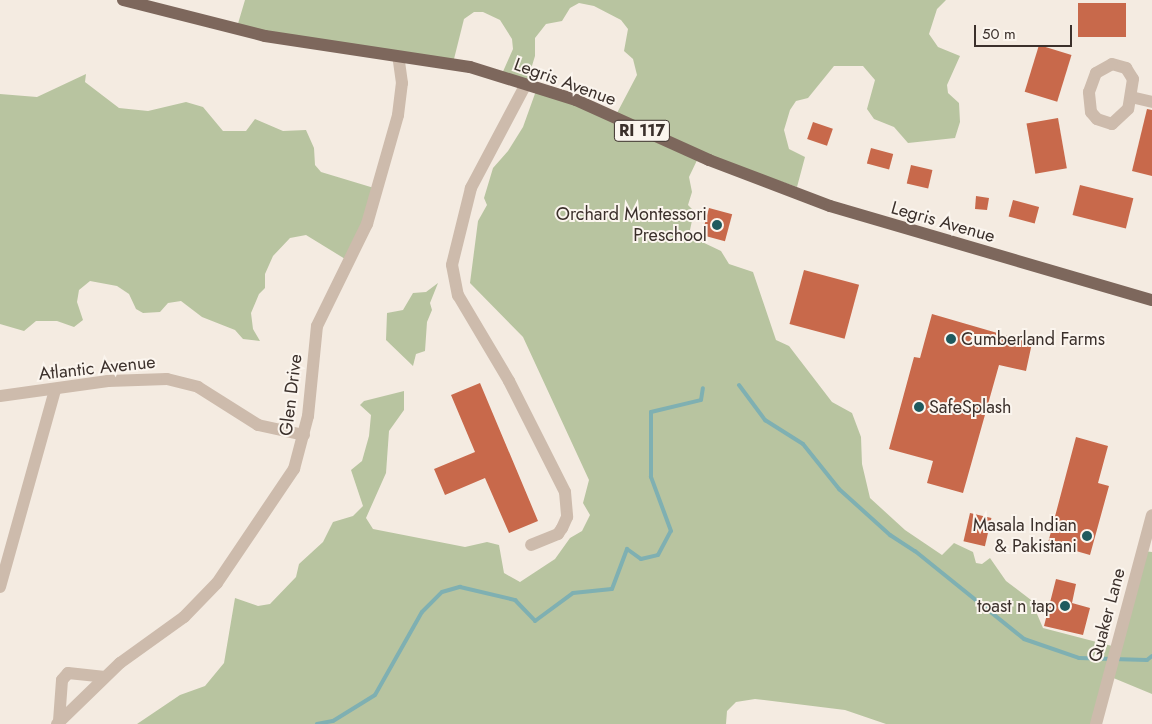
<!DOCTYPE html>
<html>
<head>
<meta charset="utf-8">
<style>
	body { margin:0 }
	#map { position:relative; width:1152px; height:724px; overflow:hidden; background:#f4ebe1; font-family:Jost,sans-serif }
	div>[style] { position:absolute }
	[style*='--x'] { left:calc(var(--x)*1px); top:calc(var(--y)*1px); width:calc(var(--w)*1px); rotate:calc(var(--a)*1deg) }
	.green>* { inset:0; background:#b8c4a0 }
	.stream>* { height:4px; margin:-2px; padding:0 2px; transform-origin:2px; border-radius:2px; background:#7fb0b2 }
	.building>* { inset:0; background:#c8694b; transform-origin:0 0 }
	.minor>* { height:12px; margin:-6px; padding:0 6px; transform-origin:6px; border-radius:6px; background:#cdbbac }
	.major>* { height:12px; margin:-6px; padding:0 6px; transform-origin:6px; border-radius:6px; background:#7d675c }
	.dots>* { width:14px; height:14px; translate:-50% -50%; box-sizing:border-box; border:2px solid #fbf5ee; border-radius:50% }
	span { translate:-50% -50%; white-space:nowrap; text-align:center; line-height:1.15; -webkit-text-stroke:4px #fbf5ee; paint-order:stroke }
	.shield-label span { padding:1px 4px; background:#fbf5ee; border:1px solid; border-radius:4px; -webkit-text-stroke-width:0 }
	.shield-label { font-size:16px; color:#3b302b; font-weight:700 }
	.street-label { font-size:18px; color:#3b302b }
	.poi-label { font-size:18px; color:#3b302b }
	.right { translate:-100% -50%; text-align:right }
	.left { translate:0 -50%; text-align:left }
	.scale { position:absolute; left:974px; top:25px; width:98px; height:22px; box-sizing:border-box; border:2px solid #3b302b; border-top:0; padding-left:6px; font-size:15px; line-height:18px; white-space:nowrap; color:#3b302b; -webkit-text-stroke:4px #fbf5ee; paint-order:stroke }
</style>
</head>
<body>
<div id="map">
	<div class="green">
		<div style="clip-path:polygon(245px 0,946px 0,937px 9px,929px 34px,938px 47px,960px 56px,947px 85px,948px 93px,959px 103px,960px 122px,955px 138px,908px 143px,894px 127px,874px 119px,867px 109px,875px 80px,863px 66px,834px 66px,808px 98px,796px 101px,790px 110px,784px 130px,789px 149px,805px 157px,797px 187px,700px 154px,689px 177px,692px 192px,688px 205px,694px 211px,690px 230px,700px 241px,721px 251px,729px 264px,753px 272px,776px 340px,789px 346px,832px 402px,852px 413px,861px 437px,862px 464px,870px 498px,905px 530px,942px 555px,954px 543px,973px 552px,976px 563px,982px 564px,990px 558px,1006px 581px,1031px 600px,1043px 628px,1112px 646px,1143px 551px,1152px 552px,1152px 694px,1111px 677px,1096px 724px,886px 724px,845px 710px,755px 699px,736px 702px,727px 711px,726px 724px,137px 724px,180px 695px,205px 686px,224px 663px,235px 598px,258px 606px,270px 604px,296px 577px,299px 564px,323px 542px,333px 522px,353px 516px,363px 506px,351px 470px,362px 461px,369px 436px,371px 415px,360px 405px,364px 401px,404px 391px,404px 410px,389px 431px,386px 473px,366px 518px,373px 529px,465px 547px,487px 542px,499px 545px,504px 573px,520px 582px,555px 559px,570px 538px,582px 531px,590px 515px,583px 503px,589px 480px,523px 337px,470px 283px,478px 221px,487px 205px,484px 198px,493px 168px,508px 151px,523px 127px,537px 88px,617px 113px,637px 75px,633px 59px,624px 51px,628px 29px,621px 20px,594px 6px,579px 3px,570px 8px,562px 21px,546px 24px,535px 38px,535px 56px,527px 82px,501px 76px,513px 49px,512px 39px,500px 20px,483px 12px,474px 12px,464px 19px,453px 63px,237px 27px)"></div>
		<div style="clip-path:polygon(86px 74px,85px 82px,119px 108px,148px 111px,186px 102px,203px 107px,223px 131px,246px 131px,255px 119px,283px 131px,306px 130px,314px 148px,315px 165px,321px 172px,374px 188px,350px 262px,306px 235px,290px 238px,273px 256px,265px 274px,265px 288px,259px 294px,251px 313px,253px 329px,260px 341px,243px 339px,235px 330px,202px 317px,181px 301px,168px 303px,160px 312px,143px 313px,136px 309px,129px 294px,117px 286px,90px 281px,79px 290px,77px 302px,83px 320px,74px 327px,57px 321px,36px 321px,24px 331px,0 324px,0 94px,37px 97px)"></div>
		<div style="clip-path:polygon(438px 283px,430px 303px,432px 310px,427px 322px,425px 351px,416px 354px,413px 366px,386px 340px,387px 313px,403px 310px,413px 293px,426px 292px)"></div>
	</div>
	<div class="stream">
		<div style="--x:739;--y:385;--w:44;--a:53.4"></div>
		<div style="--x:765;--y:420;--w:45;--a:32.3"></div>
		<div style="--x:803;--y:444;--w:58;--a:51.3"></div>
		<div style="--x:839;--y:489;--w:69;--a:42"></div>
		<div style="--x:890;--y:535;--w:30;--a:33"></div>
		<div style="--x:915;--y:551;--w:140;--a:38.9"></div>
		<div style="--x:1024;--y:639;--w:58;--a:19.1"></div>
		<div style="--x:1079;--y:658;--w:68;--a:1.7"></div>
		<div style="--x:1147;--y:660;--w:6;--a:-39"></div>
		<div style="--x:317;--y:724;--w:16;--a:-11"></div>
		<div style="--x:333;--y:721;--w:49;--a:-31.8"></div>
		<div style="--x:375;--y:695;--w:95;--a:-60.5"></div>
		<div style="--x:422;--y:612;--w:28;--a:-45"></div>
		<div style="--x:442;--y:592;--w:19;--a:-16"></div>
		<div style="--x:460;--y:587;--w:57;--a:13.3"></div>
		<div style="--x:515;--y:600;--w:29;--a:46"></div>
		<div style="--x:535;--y:621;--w:47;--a:-36.4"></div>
		<div style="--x:573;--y:593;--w:39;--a:-6"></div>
		<div style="--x:612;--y:589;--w:43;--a:-69.4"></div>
		<div style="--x:627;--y:549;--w:17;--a:36"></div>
		<div style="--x:641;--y:559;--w:17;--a:-13"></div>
		<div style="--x:658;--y:555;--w:27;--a:-62"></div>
		<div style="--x:671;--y:531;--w:58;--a:-110.3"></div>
		<div style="--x:651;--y:477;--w:65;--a:-90"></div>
		<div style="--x:651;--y:412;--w:51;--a:-13.5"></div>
		<div style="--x:701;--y:400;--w:12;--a:-81"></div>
	</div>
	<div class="building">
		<div style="left:1078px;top:3px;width:48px;height:34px"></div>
		<div style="left:1039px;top:45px;width:34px;height:49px;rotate:17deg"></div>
		<div style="clip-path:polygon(1147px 109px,1152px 110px,1152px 176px,1132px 171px)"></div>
		<div style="left:1058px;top:118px;width:51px;height:32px;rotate:80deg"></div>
		<div style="left:813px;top:122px;width:21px;height:18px;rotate:19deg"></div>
		<div style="left:871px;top:148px;width:23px;height:16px;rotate:15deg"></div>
		<div style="left:911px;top:165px;width:22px;height:19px;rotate:13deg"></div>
		<div style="left:1080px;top:185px;width:55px;height:31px;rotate:14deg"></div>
		<div style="clip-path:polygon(976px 196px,989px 198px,987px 210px,975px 209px)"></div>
		<div style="left:1013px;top:200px;width:27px;height:17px;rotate:15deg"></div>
		<div style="left:709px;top:208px;width:24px;height:28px;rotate:15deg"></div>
		<div style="left:804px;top:270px;width:57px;height:56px;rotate:15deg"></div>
		<div style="clip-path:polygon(932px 314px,1032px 343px,1026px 371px,999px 365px,963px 493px,927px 483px,933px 461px,889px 449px,914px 357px,920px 358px)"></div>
		<div style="clip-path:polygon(480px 383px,538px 521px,509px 533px,485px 478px,445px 495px,434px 469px,475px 452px,451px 395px)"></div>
		<div style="clip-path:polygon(1076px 437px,1108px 446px,1098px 483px,1109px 486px,1090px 555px,1048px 543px)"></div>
		<div style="left:970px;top:513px;width:22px;height:29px;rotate:13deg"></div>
		<div style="clip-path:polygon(1056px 579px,1076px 584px,1072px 603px,1090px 608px,1083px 635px,1044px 626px)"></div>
	</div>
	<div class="minor">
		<div style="--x:1112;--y:64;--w:15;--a:16"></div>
		<div style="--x:1126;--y:68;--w:13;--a:58"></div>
		<div style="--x:1133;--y:79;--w:30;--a:99"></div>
		<div style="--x:1128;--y:109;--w:22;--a:137"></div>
		<div style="--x:1112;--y:124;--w:16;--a:-162"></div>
		<div style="--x:1097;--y:119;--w:9;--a:-131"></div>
		<div style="--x:1091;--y:112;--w:20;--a:-96"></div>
		<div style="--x:1089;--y:92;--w:20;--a:-70"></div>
		<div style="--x:1096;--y:73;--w:18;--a:-29"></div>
		<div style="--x:526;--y:84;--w:118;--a:117.9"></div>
		<div style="--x:471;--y:188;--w:79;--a:103.9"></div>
		<div style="--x:452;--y:265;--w:31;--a:79"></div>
		<div style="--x:458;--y:295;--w:100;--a:59.3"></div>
		<div style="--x:509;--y:381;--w:124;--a:63.2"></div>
		<div style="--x:565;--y:492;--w:25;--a:85"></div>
		<div style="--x:567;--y:517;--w:12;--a:114"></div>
		<div style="--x:562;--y:528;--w:7;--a:124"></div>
		<div style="--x:558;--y:534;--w:29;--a:158"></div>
		<div style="--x:1131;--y:97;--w:22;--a:13"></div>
		<div style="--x:0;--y:396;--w:109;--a:-7.9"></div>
		<div style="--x:108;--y:381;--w:59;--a:-1.9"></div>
		<div style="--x:167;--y:379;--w:32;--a:14"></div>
		<div style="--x:198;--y:387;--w:71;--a:32.3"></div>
		<div style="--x:258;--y:425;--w:47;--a:12.3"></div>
		<div style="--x:0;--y:587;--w:205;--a:-74.4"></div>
		<div style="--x:59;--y:721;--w:41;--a:-85.8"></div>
		<div style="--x:62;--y:680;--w:9;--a:-49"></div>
		<div style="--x:68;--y:673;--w:37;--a:6"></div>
		<div style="--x:57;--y:724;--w:88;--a:-44.1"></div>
		<div style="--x:120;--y:663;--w:79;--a:-35.7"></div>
		<div style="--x:184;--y:617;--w:47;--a:-45.9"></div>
		<div style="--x:217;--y:583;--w:138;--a:-56"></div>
		<div style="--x:294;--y:469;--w:55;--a:-75.2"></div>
		<div style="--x:308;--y:416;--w:90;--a:-84.3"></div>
		<div style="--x:317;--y:326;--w:114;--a:-63.9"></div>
		<div style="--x:367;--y:224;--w:113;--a:-74.1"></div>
		<div style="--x:398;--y:115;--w:32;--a:-83"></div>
		<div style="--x:402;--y:83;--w:27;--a:-98"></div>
		<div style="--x:1096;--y:724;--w:216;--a:-75"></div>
	</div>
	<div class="major">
		<div style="--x:123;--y:0;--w:146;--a:14.2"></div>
		<div style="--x:265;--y:36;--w:207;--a:8.6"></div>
		<div style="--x:470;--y:67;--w:111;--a:17.3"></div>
		<div style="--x:576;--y:100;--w:146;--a:24.3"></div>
		<div style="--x:709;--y:160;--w:129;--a:20.8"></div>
		<div style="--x:830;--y:206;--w:335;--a:16.3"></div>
	</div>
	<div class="dots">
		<div style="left:717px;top:225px;background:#1f5a5e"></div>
		<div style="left:951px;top:339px;background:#1f5a5e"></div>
		<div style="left:919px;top:407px;background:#1f5a5e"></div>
		<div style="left:1087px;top:536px;background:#1f5a5e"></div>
		<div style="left:1065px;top:606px;background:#1f5a5e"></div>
	</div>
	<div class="shield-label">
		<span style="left:642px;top:131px">RI 117</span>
	</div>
	<div class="street-label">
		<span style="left:565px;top:82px;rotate:20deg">Legris Avenue</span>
		<span style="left:943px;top:222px;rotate:16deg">Legris Avenue</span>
		<span style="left:97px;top:368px;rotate:-6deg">Atlantic Avenue</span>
		<span style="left:291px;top:395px;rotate:-83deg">Glen Drive</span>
		<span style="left:1107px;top:615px;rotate:-75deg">Quaker Lane</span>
	</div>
	<div class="poi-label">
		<span class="right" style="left:707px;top:225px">Orchard Montessori<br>Preschool</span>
		<span class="left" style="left:961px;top:339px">Cumberland Farms</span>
		<span class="left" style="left:929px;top:407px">SafeSplash</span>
		<span class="right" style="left:1077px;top:536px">Masala Indian<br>&amp; Pakistani</span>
		<span class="right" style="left:1055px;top:606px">toast n tap</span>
	</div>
	<div class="scale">50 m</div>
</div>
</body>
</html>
